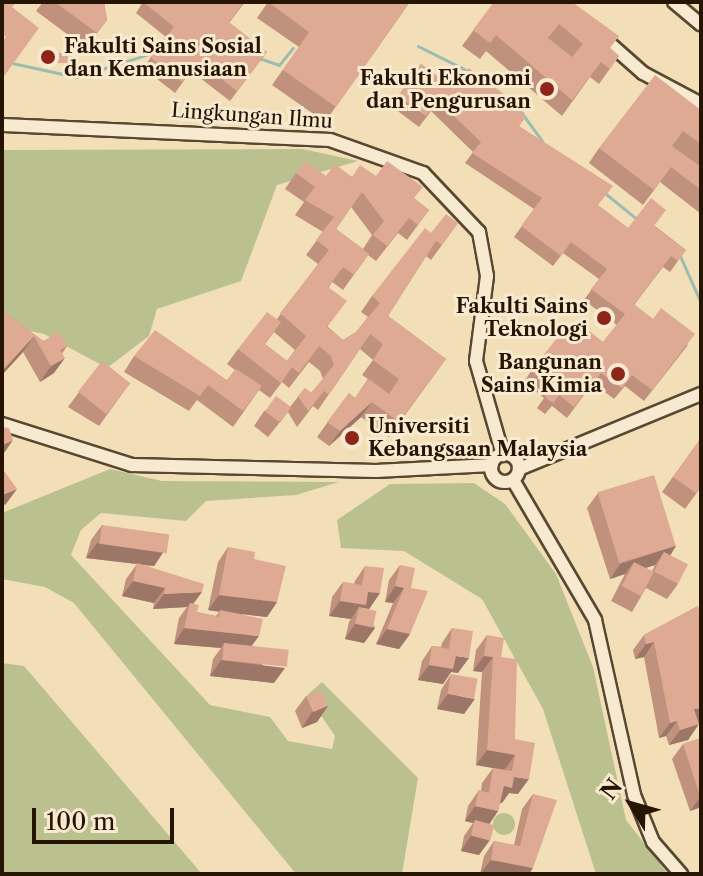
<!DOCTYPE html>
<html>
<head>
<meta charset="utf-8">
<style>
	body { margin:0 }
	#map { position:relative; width:703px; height:876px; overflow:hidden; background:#f3dfb7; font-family:"Libre Caslon Text",serif }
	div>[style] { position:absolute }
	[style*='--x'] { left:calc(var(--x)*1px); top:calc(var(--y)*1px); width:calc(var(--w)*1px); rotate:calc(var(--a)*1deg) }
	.green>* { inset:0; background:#bbc18e }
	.round { border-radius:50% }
	.stream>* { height:3px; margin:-1.5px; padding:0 1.5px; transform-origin:1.5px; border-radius:1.5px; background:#9bbcb0 }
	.roads { filter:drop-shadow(2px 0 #594831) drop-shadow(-2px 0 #594831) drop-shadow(0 2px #594831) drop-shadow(0 -2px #594831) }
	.minor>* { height:12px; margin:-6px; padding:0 6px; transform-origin:6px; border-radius:6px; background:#f7ead0 }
	.minor>.ring { margin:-6px; padding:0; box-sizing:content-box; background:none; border:12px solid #f7ead0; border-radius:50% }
	.wall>* { inset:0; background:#c0927e }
	.shaded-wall>* { inset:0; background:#9c7767 }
	.building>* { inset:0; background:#dfaa93; transform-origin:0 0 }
	.dots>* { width:22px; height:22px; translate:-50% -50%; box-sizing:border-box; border:4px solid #f7ead0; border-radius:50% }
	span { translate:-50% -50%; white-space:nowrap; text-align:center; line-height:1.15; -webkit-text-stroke:6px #f7ead0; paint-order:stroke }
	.poi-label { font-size:20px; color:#261504; font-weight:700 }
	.left { translate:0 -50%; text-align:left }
	.right { translate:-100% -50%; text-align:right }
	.street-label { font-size:20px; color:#261504 }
	.frame { position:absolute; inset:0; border:4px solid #261504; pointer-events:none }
	.north { position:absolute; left:591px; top:764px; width:80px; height:80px; -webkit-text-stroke:6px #f7ead0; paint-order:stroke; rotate:307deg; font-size:22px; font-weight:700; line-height:32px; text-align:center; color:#261504 }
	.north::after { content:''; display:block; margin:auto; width:28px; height:36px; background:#261504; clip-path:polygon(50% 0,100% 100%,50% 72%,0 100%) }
	.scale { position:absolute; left:32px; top:808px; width:142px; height:36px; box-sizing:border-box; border:4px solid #261504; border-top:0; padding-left:10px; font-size:24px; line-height:28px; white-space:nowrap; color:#261504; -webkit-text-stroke:6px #f7ead0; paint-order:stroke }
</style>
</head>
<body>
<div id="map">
	<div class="green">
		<div style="clip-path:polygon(303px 149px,358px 161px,277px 185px,241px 281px,157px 309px,149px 336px,107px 368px,44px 334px,2px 325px,2px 150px)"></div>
		<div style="clip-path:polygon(110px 469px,162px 481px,339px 482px,296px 495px,206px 501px,186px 521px,101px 513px,81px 530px,71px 555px,210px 705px,270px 717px,288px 741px,332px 749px,335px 736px,307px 695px,322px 682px,418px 778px,402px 874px,296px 874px,74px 603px,45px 587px,2px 579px,2px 513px)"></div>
		<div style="clip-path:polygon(474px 483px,505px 504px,556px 574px,593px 667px,626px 820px,668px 874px,596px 874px,543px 709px,482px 599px,404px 551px,341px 548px,337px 520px,390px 484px)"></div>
		<div style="clip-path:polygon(2px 663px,24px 666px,202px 874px,2px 874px)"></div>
		<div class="round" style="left:493px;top:813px;width:22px;height:22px"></div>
	</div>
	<div class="stream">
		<div style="--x:418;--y:46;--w:56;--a:26.6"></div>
		<div style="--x:259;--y:58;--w:21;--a:19"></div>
		<div style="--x:279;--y:65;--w:22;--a:-51"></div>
		<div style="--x:12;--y:63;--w:66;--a:12.3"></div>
		<div style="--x:76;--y:77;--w:73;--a:-17.4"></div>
		<div style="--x:521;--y:112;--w:36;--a:54"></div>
		<div style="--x:606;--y:194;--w:41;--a:39.1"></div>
		<div style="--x:680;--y:256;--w:51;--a:65.9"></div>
	</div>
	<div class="roads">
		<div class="minor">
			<div style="--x:674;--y:2;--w:35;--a:40"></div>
			<div style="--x:600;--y:35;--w:57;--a:41.5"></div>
			<div style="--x:643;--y:73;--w:66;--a:28.1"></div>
			<div style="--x:2;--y:125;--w:328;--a:2.6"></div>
			<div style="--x:330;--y:140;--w:99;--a:19.5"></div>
			<div style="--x:423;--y:173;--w:81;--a:46.5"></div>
			<div style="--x:479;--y:232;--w:45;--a:79.7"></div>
			<div style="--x:487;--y:276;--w:86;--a:97.4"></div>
			<div style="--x:476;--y:361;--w:98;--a:74"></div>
			<div style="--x:2;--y:424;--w:136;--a:17.5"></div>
			<div style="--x:132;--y:465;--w:244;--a:1.4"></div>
			<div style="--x:376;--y:471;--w:116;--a:-3"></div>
			<div class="ring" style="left:491px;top:454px;width:16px;height:16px"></div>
			<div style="--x:519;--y:469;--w:197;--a:-22.4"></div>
			<div style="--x:513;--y:480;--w:162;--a:59.6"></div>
			<div style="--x:595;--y:620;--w:179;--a:77.4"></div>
			<div style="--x:634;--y:795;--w:51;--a:68"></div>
			<div style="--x:653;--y:842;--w:43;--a:48.8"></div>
		</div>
	</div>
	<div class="wall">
		<div style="clip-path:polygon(43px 2px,104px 2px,107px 20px,86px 48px,36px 11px)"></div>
		<div style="clip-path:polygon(143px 2px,245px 2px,229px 23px,267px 52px,230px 101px,191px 71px,175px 93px,143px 68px,166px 37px,136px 13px)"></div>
		<div style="clip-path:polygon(268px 2px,410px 2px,325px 122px,272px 85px,299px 47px,257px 18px)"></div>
		<div style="clip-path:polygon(494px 2px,572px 2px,610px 48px,619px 56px,599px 84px,590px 77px,562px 116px,486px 51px,480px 59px,462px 46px)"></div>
		<div style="clip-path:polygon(421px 64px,454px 89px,519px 126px,599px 206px,628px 228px,655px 226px,686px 250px,670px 272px,663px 267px,634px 305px,688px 345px,644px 401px,625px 386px,614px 399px,593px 383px,567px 418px,552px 406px,545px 414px,537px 408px,544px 398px,524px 382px,531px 371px,570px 333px,603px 342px,617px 325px,584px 300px,599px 279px,563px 253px,553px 266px,514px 237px,534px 209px,465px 163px,473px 152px,431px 111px,419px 127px,391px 106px)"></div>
		<div style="clip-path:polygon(701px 110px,701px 214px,660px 182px,643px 205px,589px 163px,599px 148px)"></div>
		<div style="clip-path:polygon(evenodd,296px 173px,326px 176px,376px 176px,415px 199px,429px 210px,407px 240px,398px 233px,376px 261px,368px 255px,343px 290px,332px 282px,329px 287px,328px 327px,343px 340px,356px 332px,368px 317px,361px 312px,372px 296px,431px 233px,458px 223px,431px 260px,426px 256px,388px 316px,446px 359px,389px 437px,361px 417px,329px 446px,317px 437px,349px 393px,355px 398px,368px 379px,362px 375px,373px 360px,360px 349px,318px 410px,313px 406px,297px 427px,288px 412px,268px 437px,254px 426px,264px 411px,290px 407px,305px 388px,311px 393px,323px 379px,320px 371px,309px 362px,289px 388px,282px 382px,270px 398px,259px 390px,233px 427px,197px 400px,189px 411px,124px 372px,134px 356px,227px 380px,235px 370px,227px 364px,238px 349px,277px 319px,318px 264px,306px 255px,323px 232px,295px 215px,304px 202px,285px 189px,296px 173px,351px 207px,372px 235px,363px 249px,336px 229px,351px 207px,296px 173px,274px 332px,295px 350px,287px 361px,265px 344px,274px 332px)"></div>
		<div style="clip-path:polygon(2px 310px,43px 341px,67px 346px,62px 354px,54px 373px,40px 382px,23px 352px,2px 375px)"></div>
		<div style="clip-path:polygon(130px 383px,99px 426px,68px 407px,79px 392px)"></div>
		<div style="clip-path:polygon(701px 438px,701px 487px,685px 509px,662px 492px)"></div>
		<div style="clip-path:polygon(evenodd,598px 493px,676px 546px,670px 555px,678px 584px,667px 599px,646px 588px,632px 612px,611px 601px,625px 574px,610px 579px,587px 508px,598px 493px,655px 565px,652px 571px,646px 568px,655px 565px)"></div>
		<div style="clip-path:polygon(102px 525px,164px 551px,154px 566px,141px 565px,194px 604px,197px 612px,216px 616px,219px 612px,208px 610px,218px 562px,228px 547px,254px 559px,277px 602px,267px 617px,242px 614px,251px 646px,274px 683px,210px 676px,213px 659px,221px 648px,174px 644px,179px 618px,187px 607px,153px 609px,154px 603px,122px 596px,126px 579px,137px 564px,86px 558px,91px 540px)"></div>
		<div style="clip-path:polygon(400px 565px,411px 588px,410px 634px,399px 649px,376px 644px,393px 603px,385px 602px,389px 580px)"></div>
		<div style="clip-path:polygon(365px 566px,380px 593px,369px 609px,364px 608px,375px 628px,364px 643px,345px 639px,349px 622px,351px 619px,329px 616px,332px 597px,343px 582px,354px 584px,355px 581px)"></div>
		<div style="clip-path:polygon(698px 606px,701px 724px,698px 724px,688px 740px,669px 745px,666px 736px,659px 738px,644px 657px,635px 659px,633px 650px,644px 635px)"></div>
		<div style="clip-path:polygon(452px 628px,458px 673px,451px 672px,443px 684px,418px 680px,422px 661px,432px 646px,441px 647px,442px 643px)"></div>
		<div style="clip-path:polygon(487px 635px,501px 657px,515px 739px,518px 794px,509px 793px,502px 803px,500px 803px,498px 811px,489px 824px,479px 855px,461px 851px,464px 836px,473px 823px,465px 821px,468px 806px,479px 790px,481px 791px,482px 783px,493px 768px,504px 770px,476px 765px,482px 672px,473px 671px,476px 650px)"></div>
		<div style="clip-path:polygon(451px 674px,464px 714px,437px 709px,441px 690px)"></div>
		<div style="clip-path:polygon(306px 696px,328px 706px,317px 722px,302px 728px,295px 711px)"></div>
		<div style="clip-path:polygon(701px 738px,701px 807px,690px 811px,672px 759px,683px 744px)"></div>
		<div style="clip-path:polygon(533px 794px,529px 874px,480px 874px,484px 856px,494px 841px,514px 845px,522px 809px)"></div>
	</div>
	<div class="shaded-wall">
		<div style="clip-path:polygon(34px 336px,23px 352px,2px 375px,3px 370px)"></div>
		<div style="clip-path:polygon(65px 358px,54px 373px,40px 382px,51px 366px)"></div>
		<div style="clip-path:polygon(372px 402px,361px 417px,329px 446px,340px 431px)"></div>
		<div style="clip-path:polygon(13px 440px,2px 456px,2px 445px)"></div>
		<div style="clip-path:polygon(17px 489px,6px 504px,2px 506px,2px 495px)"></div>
		<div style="clip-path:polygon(97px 543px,164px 551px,154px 566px,86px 558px)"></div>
		<div style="clip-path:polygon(676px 546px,666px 562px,664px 552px,655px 565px,628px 573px,634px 562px,625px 574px,610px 579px,620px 564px)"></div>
		<div style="clip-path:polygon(133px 581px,165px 588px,154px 603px,122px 596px)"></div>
		<div style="clip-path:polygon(395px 586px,404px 588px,393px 603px,385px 602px)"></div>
		<div style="clip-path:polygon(202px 592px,191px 607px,190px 603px,187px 607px,153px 609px,164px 594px)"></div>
		<div style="clip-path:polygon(368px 592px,380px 593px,369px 609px,359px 607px,351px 619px,329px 616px,340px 601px)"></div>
		<div style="clip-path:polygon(219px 595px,277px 602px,267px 617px,208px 610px)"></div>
		<div style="clip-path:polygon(355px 624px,375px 628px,364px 643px,345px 639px)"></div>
		<div style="clip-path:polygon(184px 628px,259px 636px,248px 651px,224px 643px,221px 648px,174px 644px)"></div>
		<div style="clip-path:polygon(387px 629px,410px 634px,399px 649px,376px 644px)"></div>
		<div style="clip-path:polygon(654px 642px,644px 657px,635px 659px,646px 644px)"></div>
		<div style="clip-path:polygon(456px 656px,469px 658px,458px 673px,451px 672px,443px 684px,418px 680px,429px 665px)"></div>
		<div style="clip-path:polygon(484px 656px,493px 657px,482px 672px,473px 671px)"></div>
		<div style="clip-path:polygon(221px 660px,285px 668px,274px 683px,210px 676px)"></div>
		<div style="clip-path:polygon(448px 694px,475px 699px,464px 714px,437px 709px)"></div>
		<div style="clip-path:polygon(328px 706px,317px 722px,302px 728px,312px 712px)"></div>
		<div style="clip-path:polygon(694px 709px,701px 709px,701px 724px,684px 724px)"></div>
		<div style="clip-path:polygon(677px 721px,666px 736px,659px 738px,670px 723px)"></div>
		<div style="clip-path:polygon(699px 724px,688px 740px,669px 745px,680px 730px)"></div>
		<div style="clip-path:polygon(487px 750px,515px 755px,504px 770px,476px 765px)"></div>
		<div style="clip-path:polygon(514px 777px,529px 779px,518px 794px,509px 793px,502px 803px,493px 802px,504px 786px)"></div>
		<div style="clip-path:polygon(701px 796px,701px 807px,690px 811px)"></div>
		<div style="clip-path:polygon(475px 806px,498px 811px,488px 826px,475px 820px,473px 823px,465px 821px)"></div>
		<div style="clip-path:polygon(471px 835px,490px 840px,479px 855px,461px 851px)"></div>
		<div style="clip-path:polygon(491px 860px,533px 868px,529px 874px,480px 874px)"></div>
	</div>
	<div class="building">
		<div style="clip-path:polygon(2px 2px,16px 2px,12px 7px,39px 28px,2px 79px,2px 42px,6px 37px,2px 33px)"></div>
		<div style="clip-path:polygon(55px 2px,104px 2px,107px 20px,97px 33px)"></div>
		<div style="clip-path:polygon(143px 2px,244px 2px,229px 22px,267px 52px,237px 91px,199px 61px,182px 82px,150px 57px,174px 27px)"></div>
		<div style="clip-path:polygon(268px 2px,410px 2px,336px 107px,283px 70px,309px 32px)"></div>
		<div style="clip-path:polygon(evenodd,494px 2px,572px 2px,619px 36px,610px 48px,619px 56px,610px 69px,601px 62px,572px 100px,496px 35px,490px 43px,473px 30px,494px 2px,559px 24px,583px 44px,572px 57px,548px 38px,559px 24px)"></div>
		<div style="left:68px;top:53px;width:10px;height:11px;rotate:90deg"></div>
		<div style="clip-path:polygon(421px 64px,454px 89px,469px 68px,504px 94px,526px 117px,519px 126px,613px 186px,598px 205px,628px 228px,651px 198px,666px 210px,654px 226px,686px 250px,678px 261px,671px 256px,634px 304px,653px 319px,661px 308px,695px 334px,652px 390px,632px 375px,622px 388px,601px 373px,574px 407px,559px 395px,553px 403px,545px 397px,552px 387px,531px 371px,564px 329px,570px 333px,578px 322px,603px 342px,625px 314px,591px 289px,607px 269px,571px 242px,561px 256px,521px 226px,542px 198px,472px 153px,481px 142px,438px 101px,426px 116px,398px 96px)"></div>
		<div style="clip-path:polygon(655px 75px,701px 110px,701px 144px,683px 131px,672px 146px,701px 167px,701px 190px,671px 167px,654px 190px,599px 148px)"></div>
		<div style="clip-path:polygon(305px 161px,326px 176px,335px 164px,352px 177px,360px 165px,376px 176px,387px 161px,423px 187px,414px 198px,429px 210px,418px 225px,409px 218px,387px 246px,373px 235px,384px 221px,362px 192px,336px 229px,369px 254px,354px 275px,343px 267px,328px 287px,347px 301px,327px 327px,343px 340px,356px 332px,380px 303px,372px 296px,425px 228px,431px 233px,446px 214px,458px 223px,442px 245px,436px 241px,388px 316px,446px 359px,399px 422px,372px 402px,340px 431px,327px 422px,349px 393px,355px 398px,369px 379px,389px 394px,399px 379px,373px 360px,383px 344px,370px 334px,329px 395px,324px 391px,308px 411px,298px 396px,305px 388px,311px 393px,334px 365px,331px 356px,319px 346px,299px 373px,292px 367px,281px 383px,238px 349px,267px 312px,281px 322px,265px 344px,287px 361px,306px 336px,280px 313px,329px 250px,316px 240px,334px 217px,305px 200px,315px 187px,296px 173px)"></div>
		<div style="clip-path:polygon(2px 310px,43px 341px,59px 332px,67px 346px,60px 350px,65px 358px,51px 366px,34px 336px,3px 370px,2px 370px)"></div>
		<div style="clip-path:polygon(155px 330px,227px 380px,236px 369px,262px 386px,243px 411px,208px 385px,200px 396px,134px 356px)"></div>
		<div style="left:102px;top:361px;width:36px;height:39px;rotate:38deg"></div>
		<div style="left:276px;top:396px;width:19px;height:19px;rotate:36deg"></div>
		<div style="clip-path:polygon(2px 427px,9px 428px,13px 440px,2px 445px)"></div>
		<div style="clip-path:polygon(701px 438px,701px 486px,696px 493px,673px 477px)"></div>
		<div style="clip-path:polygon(2px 468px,17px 489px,2px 495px)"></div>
		<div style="left:654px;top:475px;width:74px;height:59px;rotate:73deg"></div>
		<div style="left:102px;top:525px;width:68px;height:19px;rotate:8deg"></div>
		<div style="clip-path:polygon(228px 547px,255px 552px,254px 559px,286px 566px,277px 602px,219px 595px)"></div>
		<div style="left:664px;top:552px;width:27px;height:22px;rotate:27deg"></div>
		<div style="left:634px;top:562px;width:22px;height:27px;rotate:27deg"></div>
		<div style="clip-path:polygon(137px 563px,204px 584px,202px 592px,164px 594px,165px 588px,133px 581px)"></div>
		<div style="clip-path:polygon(400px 565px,415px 568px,411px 588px,428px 591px,410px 634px,387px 629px,404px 588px,395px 586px)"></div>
		<div style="clip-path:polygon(365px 566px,384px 568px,380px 593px,368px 592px,366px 605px,340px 601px,343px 582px,362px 585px)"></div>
		<div style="clip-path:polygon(190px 603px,199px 605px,197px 612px,219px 617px,220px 610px,263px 619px,259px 636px,184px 628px)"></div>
		<div style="clip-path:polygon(698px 606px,701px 616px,701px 709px,694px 709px,699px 724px,680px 730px,677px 721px,670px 723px,654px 642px,646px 644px,644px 635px)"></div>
		<div style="left:359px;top:607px;width:18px;height:17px;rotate:13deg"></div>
		<div style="clip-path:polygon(452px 628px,473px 631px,469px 658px,456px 656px,453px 669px,429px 665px,432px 646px,449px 649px)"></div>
		<div style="clip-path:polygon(487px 635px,504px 638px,501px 657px,517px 659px,515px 739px,535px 743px,529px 779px,514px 777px,512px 788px,504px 786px,498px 811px,475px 806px,479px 790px,489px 793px,493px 768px,512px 771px,515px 755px,487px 750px,493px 657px,484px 656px)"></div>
		<div style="left:224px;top:643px;width:65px;height:17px;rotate:6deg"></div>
		<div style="left:451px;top:674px;width:27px;height:20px;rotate:10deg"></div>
		<div style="left:321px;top:690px;width:17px;height:16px;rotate:66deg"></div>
		<div style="clip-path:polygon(701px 738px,701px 796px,700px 796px,683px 744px)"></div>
		<div style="clip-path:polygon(533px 794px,557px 800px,533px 868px,491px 860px,494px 841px,520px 846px)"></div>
		<div style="left:475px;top:820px;width:20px;height:16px;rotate:15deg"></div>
	</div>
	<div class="dots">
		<div style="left:48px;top:57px;background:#8f2418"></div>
		<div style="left:547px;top:89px;background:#8f2418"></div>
		<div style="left:604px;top:318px;background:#8f2418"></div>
		<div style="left:618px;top:374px;background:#8f2418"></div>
		<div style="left:352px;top:438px;background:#8f2418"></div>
	</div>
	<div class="poi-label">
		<span class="left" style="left:64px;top:58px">Fakulti Sains Sosial<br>dan Kemanusiaan</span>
		<span class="right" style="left:531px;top:90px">Fakulti Ekonomi<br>dan Pengurusan</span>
		<span class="right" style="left:588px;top:318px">Fakulti Sains<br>Teknologi</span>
		<span class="right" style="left:602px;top:374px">Bangunan<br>Sains Kimia</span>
		<span class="left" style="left:368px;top:438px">Universiti<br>Kebangsaan Malaysia</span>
	</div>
	<div class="street-label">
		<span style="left:252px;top:116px;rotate:4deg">Lingkungan Ilmu</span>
	</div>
	<div class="frame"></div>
	<div class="north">N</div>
	<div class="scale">100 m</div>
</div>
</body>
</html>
